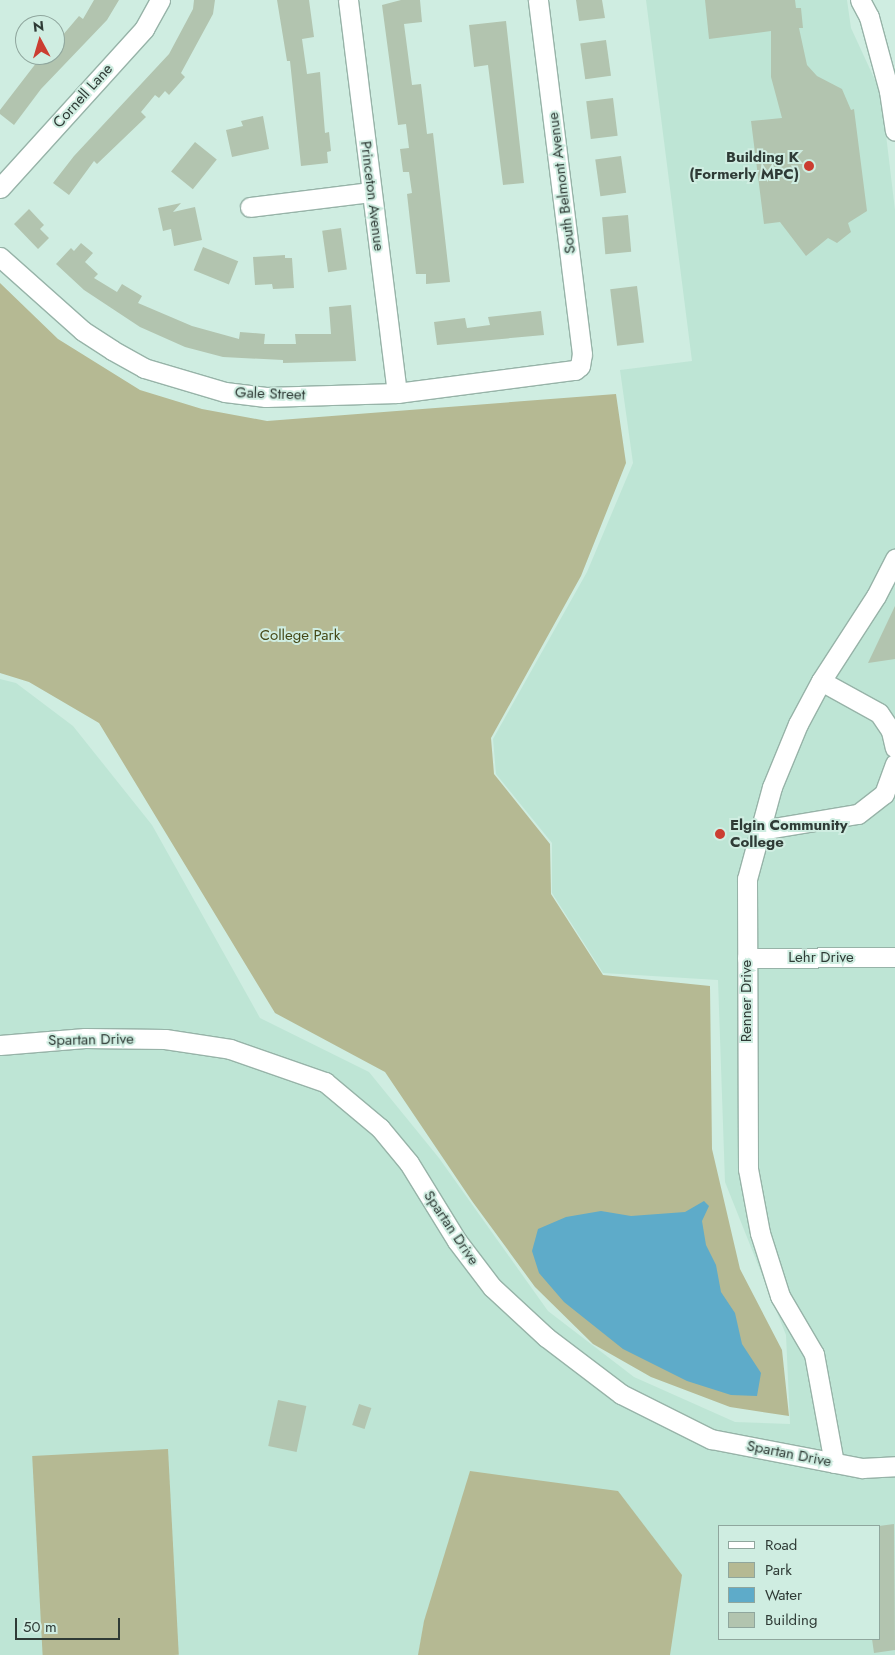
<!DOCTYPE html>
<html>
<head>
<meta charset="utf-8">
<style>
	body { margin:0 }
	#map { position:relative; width:895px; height:1655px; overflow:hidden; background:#cfede1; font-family:Jost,sans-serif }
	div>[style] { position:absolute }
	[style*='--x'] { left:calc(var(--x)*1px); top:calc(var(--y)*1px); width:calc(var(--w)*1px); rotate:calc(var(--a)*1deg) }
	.built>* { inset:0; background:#bee5d5 }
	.green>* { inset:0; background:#b5b993; transform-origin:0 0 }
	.water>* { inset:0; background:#5eabc9 }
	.building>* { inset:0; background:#b2c4af; transform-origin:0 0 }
	.roads { filter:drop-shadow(1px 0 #97b3a8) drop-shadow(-1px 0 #97b3a8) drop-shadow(0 1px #97b3a8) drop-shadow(0 -1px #97b3a8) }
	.minor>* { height:19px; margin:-9.5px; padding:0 9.5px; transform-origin:9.5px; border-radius:9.5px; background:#fff }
	.dots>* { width:14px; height:14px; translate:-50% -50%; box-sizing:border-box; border:2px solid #cfede1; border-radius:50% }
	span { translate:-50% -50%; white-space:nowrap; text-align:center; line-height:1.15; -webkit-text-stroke:4px #cfede1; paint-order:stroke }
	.street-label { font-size:15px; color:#2f3b36 }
	.poi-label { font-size:15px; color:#2f3b36; font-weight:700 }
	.right { translate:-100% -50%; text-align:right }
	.left { translate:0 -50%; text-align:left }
	.park-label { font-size:15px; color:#464918 }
	.legend { position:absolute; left:718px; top:1525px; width:162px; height:115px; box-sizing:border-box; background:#cfede1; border:1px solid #8fa69d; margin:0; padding:6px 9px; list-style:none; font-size:15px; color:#2f3b36 }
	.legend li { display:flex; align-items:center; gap:10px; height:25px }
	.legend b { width:25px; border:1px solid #8fa69d }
	.north { position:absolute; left:15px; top:15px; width:50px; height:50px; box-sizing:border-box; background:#cfede1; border:1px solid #8fa69d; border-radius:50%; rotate:354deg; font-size:14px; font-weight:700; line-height:20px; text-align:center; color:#2f3b36 }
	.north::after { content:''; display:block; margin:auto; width:18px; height:22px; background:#cb3d31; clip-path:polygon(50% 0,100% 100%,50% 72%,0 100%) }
	.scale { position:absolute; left:15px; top:1618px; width:105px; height:22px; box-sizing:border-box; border:2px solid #2f3b36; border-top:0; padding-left:6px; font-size:15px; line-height:18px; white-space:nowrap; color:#2f3b36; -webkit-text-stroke:4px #cfede1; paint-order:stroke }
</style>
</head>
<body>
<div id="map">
	<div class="built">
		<div style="clip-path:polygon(evenodd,646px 0,847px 0,851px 28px,881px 93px,895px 210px,895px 1655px,0 1655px,0 679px,16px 683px,73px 726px,152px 825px,260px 1018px,369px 1072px,439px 1158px,548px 1311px,634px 1377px,735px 1422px,790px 1424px,786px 1335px,725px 1182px,718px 980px,603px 973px,552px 893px,552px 843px,496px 774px,493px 739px,587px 572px,633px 463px,620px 370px,692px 361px,646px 0,719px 1526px,879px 1526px,879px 1639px,719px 1639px,719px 1526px)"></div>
	</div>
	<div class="green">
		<div style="clip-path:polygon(0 283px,58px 339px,140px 390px,202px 409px,267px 421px,616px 394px,626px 463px,581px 576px,491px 738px,494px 774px,550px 844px,551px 894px,603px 975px,710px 986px,712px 1149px,740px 1269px,782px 1350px,789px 1416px,730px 1407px,651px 1377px,593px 1344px,535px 1287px,472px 1201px,385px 1072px,275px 1013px,99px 723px,29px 682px,0 673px)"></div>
		<div style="left:168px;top:1449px;width:206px;height:136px;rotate:87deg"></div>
		<div style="clip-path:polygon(470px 1471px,618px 1491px,682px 1575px,670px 1655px,418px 1655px,424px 1621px)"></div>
	</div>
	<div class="water">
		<div style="clip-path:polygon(704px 1201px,709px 1206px,702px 1221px,706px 1245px,716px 1265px,721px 1292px,735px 1313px,742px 1344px,761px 1373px,757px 1396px,731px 1395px,687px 1381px,623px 1349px,564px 1302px,539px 1273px,532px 1251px,538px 1229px,566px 1217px,601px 1211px,631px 1216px,685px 1212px)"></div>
	</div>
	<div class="building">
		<div style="clip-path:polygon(94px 0,119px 0,107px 20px,41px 89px,14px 125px,0 114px,0 110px,40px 58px,45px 62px,55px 55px,59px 46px,56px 43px,79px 16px,83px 19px)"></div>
		<div style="clip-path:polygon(194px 0,215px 0,213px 14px,181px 73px,185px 77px,169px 95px,165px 91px,159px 98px,155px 95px,141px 112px,146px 117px,97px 164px,94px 161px,69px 195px,53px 183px,74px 156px,169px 54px,193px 9px)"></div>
		<div style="clip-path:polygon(277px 0,309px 0,314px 37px,302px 39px,307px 74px,320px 72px,325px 133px,329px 132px,331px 151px,327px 152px,328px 163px,301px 166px,290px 61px,287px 61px)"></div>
		<div style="clip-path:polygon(401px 0,420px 0,422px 22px,404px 24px,412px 85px,421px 84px,427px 134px,433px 133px,450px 282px,426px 284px,426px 274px,416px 274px,407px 194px,412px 193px,409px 172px,403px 172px,400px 149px,409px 148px,406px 124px,398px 125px,382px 5px)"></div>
		<div style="clip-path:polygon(576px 0,602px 0,605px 18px,579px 21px)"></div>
		<div style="clip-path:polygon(705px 0,795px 0,796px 8px,801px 8px,803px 28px,799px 28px,807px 65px,817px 76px,842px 89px,851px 110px,854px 109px,867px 211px,848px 223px,851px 232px,837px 243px,828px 238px,806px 256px,780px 222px,764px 224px,751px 121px,782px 118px,771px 77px,771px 31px,709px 39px)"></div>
		<div style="clip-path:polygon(506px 21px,524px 183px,503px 185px,488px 65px,474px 67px,469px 25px)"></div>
		<div style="left:606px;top:40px;width:36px;height:26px;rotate:82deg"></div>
		<div style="left:613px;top:98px;width:38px;height:27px;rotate:83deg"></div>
		<div style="clip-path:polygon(263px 116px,269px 149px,232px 157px,226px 130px,243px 126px,241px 121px)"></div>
		<div style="left:195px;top:142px;width:28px;height:38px;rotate:39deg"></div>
		<div style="left:621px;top:156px;width:37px;height:26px;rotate:82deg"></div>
		<div style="clip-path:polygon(181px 203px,173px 212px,195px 207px,202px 240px,174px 246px,171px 229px,163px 231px,158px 208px)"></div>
		<div style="clip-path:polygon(29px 209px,44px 225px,40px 229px,49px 238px,38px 249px,14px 224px)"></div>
		<div style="left:628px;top:215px;width:37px;height:26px;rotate:85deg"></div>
		<div style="left:341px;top:228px;width:42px;height:19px;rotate:82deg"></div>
		<div style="clip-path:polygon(81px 243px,93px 253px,85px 262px,98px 274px,94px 278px,117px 292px,122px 284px,142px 296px,138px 303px,192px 326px,239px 339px,240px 332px,265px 334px,264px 344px,296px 344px,295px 334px,331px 334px,329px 307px,351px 305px,356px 361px,283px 363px,283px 360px,223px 357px,185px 347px,140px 327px,84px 290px,56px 264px,71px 248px,74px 251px)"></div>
		<div style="left:203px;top:247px;width:38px;height:25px;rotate:22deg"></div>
		<div style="clip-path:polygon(285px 255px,285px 258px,292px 258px,294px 288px,273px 289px,272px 284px,255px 285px,253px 257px)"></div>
		<div style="left:637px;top:286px;width:57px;height:27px;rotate:83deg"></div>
		<div style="clip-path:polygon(541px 311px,544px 335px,437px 345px,434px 322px,465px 318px,467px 328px,490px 325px,488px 317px)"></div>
		<div style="clip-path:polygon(895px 606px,895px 659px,868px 663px)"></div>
		<div style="left:278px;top:1400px;width:29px;height:47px;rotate:12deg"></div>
		<div style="left:359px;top:1404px;width:13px;height:22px;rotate:18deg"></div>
		<div style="clip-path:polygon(894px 1524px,895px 1650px,874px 1653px,872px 1639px,879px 1639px,879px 1526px)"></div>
	</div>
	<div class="roads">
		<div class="minor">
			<div style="--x:348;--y:0;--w:396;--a:82.9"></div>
			<div style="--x:860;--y:0;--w:19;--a:62"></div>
			<div style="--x:869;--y:17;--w:77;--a:74.9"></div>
			<div style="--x:889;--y:91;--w:40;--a:81.5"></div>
			<div style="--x:0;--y:188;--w:215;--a:-47.8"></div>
			<div style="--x:144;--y:29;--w:33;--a:-61"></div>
			<div style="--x:250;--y:207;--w:122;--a:-7.1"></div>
			<div style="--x:0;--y:257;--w:111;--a:41.7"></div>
			<div style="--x:83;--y:331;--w:35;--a:33"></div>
			<div style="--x:112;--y:350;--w:37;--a:29"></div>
			<div style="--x:144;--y:368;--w:84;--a:16.5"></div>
			<div style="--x:225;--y:392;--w:41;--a:7"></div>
			<div style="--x:266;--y:397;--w:131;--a:-1.7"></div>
			<div style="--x:397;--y:393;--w:179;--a:-7.4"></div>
			<div style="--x:575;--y:370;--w:6;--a:-39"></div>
			<div style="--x:580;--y:366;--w:12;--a:-81"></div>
			<div style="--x:582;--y:354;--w:357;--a:-97.1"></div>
			<div style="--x:821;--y:681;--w:66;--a:28.9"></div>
			<div style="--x:879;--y:713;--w:22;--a:56"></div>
			<div style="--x:891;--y:731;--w:17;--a:77"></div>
			<div style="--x:761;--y:830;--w:98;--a:-9.4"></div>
			<div style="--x:858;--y:814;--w:33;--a:-38"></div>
			<div style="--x:884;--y:794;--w:32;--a:-70"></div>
			<div style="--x:747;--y:958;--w:148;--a:-0.4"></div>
			<div style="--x:0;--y:1045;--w:85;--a:-4.7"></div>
			<div style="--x:85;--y:1038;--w:80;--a:0.7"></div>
			<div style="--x:165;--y:1039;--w:66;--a:8.7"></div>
			<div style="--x:230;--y:1049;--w:101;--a:19.2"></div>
			<div style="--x:325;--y:1082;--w:72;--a:39.9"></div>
			<div style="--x:380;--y:1128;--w:45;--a:50.4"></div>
			<div style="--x:409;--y:1163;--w:92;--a:58.4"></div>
			<div style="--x:457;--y:1241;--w:58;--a:52.7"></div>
			<div style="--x:492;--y:1287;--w:74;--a:42.8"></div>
			<div style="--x:546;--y:1337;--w:94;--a:37.2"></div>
			<div style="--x:621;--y:1394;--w:101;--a:26.6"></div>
			<div style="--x:711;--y:1439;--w:154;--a:10.9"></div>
			<div style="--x:862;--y:1468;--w:33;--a:-3"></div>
			<div style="--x:834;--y:1463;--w:111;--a:-100.4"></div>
			<div style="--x:814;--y:1354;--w:67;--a:-120.4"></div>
			<div style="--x:780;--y:1296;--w:66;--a:-107.6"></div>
			<div style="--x:760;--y:1233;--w:65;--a:-100.6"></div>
			<div style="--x:748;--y:1169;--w:290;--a:-90.2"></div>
			<div style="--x:747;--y:879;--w:95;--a:-74.8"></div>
			<div style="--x:772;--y:787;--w:68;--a:-67.6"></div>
			<div style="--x:798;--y:724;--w:49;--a:-61.9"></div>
			<div style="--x:821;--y:681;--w:101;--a:-57.1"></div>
			<div style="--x:876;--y:596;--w:42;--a:-62.8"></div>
		</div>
	</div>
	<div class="dots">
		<div style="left:809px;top:166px;background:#cb3d31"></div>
		<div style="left:720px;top:834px;background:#cb3d31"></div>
	</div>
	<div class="street-label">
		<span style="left:83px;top:96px;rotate:-48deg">Cornell Lane</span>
		<span style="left:562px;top:183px;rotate:-97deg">South Belmont Avenue</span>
		<span style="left:372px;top:196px;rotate:83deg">Princeton Avenue</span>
		<span style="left:270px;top:394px;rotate:2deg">Gale Street</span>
		<span style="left:821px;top:958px">Lehr Drive</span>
		<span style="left:747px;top:1001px;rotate:-90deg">Renner Drive</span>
		<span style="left:91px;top:1040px;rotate:-1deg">Spartan Drive</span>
		<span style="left:451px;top:1228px;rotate:56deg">Spartan Drive</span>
		<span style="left:789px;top:1454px;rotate:11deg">Spartan Drive</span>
	</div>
	<div class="poi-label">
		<span class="right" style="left:799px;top:166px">Building K<br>(Formerly MPC)</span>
		<span class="left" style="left:730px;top:834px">Elgin Community<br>College</span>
	</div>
	<div class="park-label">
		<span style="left:300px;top:636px">College Park</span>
	</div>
	<ul class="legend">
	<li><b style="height:6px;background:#fff"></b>Road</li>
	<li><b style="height:14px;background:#b5b993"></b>Park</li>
	<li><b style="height:14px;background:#5eabc9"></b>Water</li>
	<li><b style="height:14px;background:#b2c4af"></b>Building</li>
	</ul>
	<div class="north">N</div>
	<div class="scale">50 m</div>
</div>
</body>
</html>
